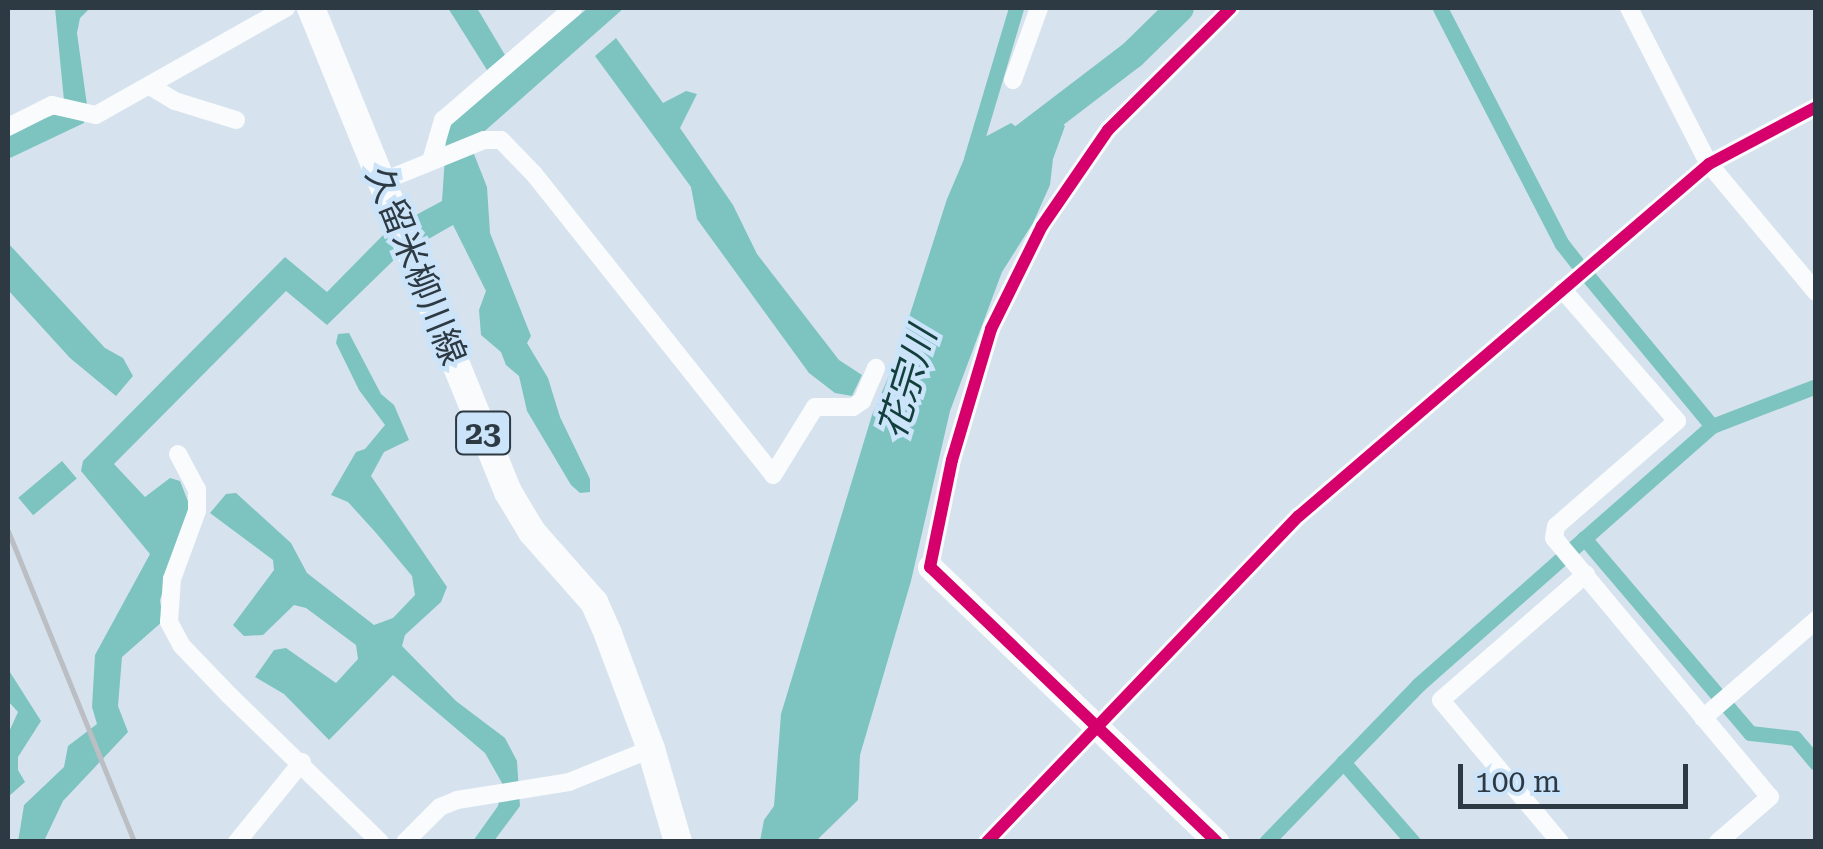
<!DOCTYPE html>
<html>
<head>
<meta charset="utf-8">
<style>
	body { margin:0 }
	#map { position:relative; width:1823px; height:849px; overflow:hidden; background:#d6e3ee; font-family:"Roboto Serif","Noto Sans JP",serif }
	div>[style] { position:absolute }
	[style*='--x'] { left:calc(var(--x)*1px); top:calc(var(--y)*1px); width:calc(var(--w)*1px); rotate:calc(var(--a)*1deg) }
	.water>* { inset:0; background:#7dc4c0; transform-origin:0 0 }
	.canal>* { height:15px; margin:-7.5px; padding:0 7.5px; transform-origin:7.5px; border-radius:7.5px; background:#7dc4c0 }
	.river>* { height:28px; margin:-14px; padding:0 14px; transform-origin:14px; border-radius:14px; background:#7dc4c0 }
	.street>* { height:18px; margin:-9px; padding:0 9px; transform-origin:9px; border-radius:9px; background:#f9fbfc }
	.secondary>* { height:25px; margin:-12.5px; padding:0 12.5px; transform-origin:12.5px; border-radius:12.5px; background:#f9fbfc }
	.primary>* { height:28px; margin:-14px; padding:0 14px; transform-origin:14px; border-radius:14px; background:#f9fbfc }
	.rail>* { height:5px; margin:-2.5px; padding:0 2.5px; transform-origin:2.5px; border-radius:2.5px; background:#bbbec2 }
	.cycleway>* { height:12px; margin:-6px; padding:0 6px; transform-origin:6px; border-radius:6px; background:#d6006c }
	span { translate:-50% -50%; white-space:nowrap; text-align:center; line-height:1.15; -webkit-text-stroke:9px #cbe4f9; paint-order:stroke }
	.shield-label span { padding:2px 8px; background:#cbe4f9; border:2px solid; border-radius:8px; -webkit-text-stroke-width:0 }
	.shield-label { font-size:32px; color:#2d3a44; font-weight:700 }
	.street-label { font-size:35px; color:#2d3a44 }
	.water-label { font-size:38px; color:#123f3b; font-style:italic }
	.frame { position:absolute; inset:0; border:10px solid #2d3a44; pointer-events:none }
	.scale { position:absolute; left:1458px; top:764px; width:230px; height:45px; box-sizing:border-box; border:5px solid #2d3a44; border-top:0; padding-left:12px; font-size:30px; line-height:35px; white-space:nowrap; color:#2d3a44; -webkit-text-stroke:8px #cbe4f9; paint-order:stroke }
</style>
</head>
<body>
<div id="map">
	<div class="water">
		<div style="clip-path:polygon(55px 8px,90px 8px,80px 18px,77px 33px,87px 105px,84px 123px,8px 159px,8px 138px,16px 128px,65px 111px)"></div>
		<div style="clip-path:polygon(448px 8px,477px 8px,505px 55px,487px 70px)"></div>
		<div style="clip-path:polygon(588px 8px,624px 8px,470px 144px,487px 187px,490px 233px,531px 336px,527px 343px,548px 378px,560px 417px,590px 479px,590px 492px,580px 493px,571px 485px,527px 411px,519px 376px,506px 365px,501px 352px,481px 335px,479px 310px,486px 291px,453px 225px,397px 257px,327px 325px,286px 291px,114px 464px,145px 497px,170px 478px,180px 481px,191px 509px,160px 600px,163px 621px,122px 657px,118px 706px,128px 732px,63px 801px,44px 841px,18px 842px,24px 805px,64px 767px,68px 746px,97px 724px,92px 707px,95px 655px,150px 554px,81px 471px,83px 461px,285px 257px,327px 292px,388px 230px,442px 201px,447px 126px)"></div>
		<div style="clip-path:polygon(616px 38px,663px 103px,686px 91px,697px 94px,680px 128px,733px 205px,757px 254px,839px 360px,862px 375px,852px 396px,835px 393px,809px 373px,697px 219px,691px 187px,595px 56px)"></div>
		<div style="clip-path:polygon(1046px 111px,1065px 126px,1053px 159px,1050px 185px,1033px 223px,1002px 272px,950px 411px,911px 581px,860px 755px,858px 800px,816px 841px,760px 841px,764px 820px,774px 806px,781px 714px,872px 415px,894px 364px,947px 199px,970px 145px,1011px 123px,1021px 130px)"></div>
		<div style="clip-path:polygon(8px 243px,105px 348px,123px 358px,133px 376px,116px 396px,70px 358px,8px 290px)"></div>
		<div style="clip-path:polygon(349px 333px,381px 394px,394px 405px,409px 440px,384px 452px,371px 476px,447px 587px,441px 602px,405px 635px,402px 646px,456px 701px,505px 738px,517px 761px,520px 806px,494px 841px,473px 841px,498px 806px,502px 783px,485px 753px,393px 675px,329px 740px,284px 694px,255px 677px,274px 650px,286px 648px,336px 683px,358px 659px,356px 645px,306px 608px,294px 605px,263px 635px,244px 636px,233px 625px,274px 570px,273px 560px,210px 513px,226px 494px,236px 493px,291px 543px,307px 573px,374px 625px,393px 618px,415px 595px,412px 576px,377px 534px,348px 502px,331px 495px,356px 452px,365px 449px,385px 425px,359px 390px,336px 343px,338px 334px)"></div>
		<div style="left:62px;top:461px;width:23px;height:57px;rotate:50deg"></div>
		<div style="clip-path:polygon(8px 669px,41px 721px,18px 757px,18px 770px,25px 782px,8px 797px,8px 734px,18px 712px,8px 701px)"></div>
	</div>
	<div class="canal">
		<div style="--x:1440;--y:8;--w:266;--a:62.7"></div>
		<div style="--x:1562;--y:244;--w:23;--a:52"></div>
		<div style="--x:971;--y:159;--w:158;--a:-73.4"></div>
		<div style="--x:1712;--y:426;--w:111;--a:-21"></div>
		<div style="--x:1584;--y:538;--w:256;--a:49.6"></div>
		<div style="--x:1750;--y:733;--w:45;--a:6.3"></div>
		<div style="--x:1795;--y:738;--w:33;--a:50"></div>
		<div style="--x:1570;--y:551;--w:189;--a:-41.4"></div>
		<div style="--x:1712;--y:426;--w:196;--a:-129.6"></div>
		<div style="--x:1343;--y:762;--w:106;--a:48.8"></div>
		<div style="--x:1266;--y:842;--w:219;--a:-45.9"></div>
		<div style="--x:1418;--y:685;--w:191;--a:-41.4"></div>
	</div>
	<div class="river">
		<div style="--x:1023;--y:138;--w:137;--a:-37.3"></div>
		<div style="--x:1132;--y:55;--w:67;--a:-44.4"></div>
	</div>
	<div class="street">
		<div style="--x:1629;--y:8;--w:175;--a:62.9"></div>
		<div style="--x:1709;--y:164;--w:167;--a:50.1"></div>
		<div style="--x:1013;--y:80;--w:77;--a:-70.1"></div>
		<div style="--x:150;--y:86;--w:29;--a:31"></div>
		<div style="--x:175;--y:101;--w:64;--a:17.3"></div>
		<div style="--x:8;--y:127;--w:49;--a:-26.6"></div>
		<div style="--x:52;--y:105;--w:45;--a:12.8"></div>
		<div style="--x:96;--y:115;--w:218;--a:-29.4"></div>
		<div style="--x:431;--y:161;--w:43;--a:-73.7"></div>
		<div style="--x:443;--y:120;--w:172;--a:-40.7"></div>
		<div style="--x:381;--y:182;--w:111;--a:-22.2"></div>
		<div style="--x:484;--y:140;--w:17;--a:0"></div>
		<div style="--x:501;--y:140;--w:47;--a:45.9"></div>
		<div style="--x:534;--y:174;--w:384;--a:51.5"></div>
		<div style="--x:773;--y:475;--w:80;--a:-58.3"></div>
		<div style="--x:815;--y:407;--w:38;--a:0"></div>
		<div style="--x:853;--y:407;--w:11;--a:-34"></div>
		<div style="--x:862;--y:401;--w:36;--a:-67"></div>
		<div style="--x:1562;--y:289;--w:175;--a:48.9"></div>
		<div style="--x:1677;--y:421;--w:160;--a:139"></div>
		<div style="--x:1556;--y:526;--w:12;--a:99"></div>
		<div style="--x:1554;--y:538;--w:337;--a:50.2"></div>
		<div style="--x:1770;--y:797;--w:69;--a:139.1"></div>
		<div style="--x:178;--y:454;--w:40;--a:62"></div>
		<div style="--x:197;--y:489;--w:22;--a:90"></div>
		<div style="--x:197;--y:511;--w:72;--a:110.2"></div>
		<div style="--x:172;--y:579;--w:43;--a:94"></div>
		<div style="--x:169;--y:622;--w:27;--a:62"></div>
		<div style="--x:182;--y:646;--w:68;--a:46.2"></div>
		<div style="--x:229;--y:695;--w:211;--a:44.2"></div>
		<div style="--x:930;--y:567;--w:109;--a:-78.4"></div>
		<div style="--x:952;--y:460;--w:137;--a:-73.4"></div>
		<div style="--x:991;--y:329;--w:115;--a:-63.7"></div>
		<div style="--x:1042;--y:226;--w:116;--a:-55.5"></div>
		<div style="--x:1108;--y:130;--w:173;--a:-44.8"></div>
		<div style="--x:1703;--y:718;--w:150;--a:-40.9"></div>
		<div style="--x:237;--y:842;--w:103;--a:-50.9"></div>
		<div style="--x:405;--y:842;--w:49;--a:-45"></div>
		<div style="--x:440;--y:807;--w:18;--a:-22"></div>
		<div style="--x:457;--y:800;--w:113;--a:-9.1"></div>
		<div style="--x:569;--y:782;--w:88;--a:-21.9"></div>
		<div style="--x:987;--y:842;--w:451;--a:-46.3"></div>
		<div style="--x:1299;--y:516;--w:540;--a:-40.65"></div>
		<div style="--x:1709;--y:164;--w:121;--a:-28"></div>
		<div style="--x:1560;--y:842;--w:185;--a:-130"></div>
		<div style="--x:1441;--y:700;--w:192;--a:-41"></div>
	</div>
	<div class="secondary">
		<div style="--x:930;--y:567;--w:397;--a:43.8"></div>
	</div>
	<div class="primary">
		<div style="--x:311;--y:8;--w:523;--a:67.85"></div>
		<div style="--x:508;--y:492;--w:47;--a:59"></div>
		<div style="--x:532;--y:532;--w:94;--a:48.5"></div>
		<div style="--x:594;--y:602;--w:35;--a:66"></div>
		<div style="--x:608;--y:634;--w:123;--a:69.5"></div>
		<div style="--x:651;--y:749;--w:97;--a:73.8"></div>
	</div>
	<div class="rail">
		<div style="--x:8;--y:531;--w:336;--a:67.9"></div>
	</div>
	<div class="cycleway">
		<div style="--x:987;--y:842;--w:451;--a:-46.3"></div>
		<div style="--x:1299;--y:516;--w:540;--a:-40.65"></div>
		<div style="--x:1709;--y:164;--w:121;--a:-28"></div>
		<div style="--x:1217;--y:842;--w:397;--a:-136.2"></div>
		<div style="--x:930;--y:567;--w:109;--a:-78.4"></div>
		<div style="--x:952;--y:460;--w:137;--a:-73.4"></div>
		<div style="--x:991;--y:329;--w:115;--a:-63.7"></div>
		<div style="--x:1042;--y:226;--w:116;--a:-55.5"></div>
		<div style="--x:1108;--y:130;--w:173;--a:-44.8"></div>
	</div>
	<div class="shield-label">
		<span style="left:483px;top:433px">23</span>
	</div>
	<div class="street-label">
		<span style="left:415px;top:266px;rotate:68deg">久留米柳川線</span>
	</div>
	<div class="water-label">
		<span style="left:908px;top:383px;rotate:-73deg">花宗川</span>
	</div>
	<div class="frame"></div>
	<div class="scale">100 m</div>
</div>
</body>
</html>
